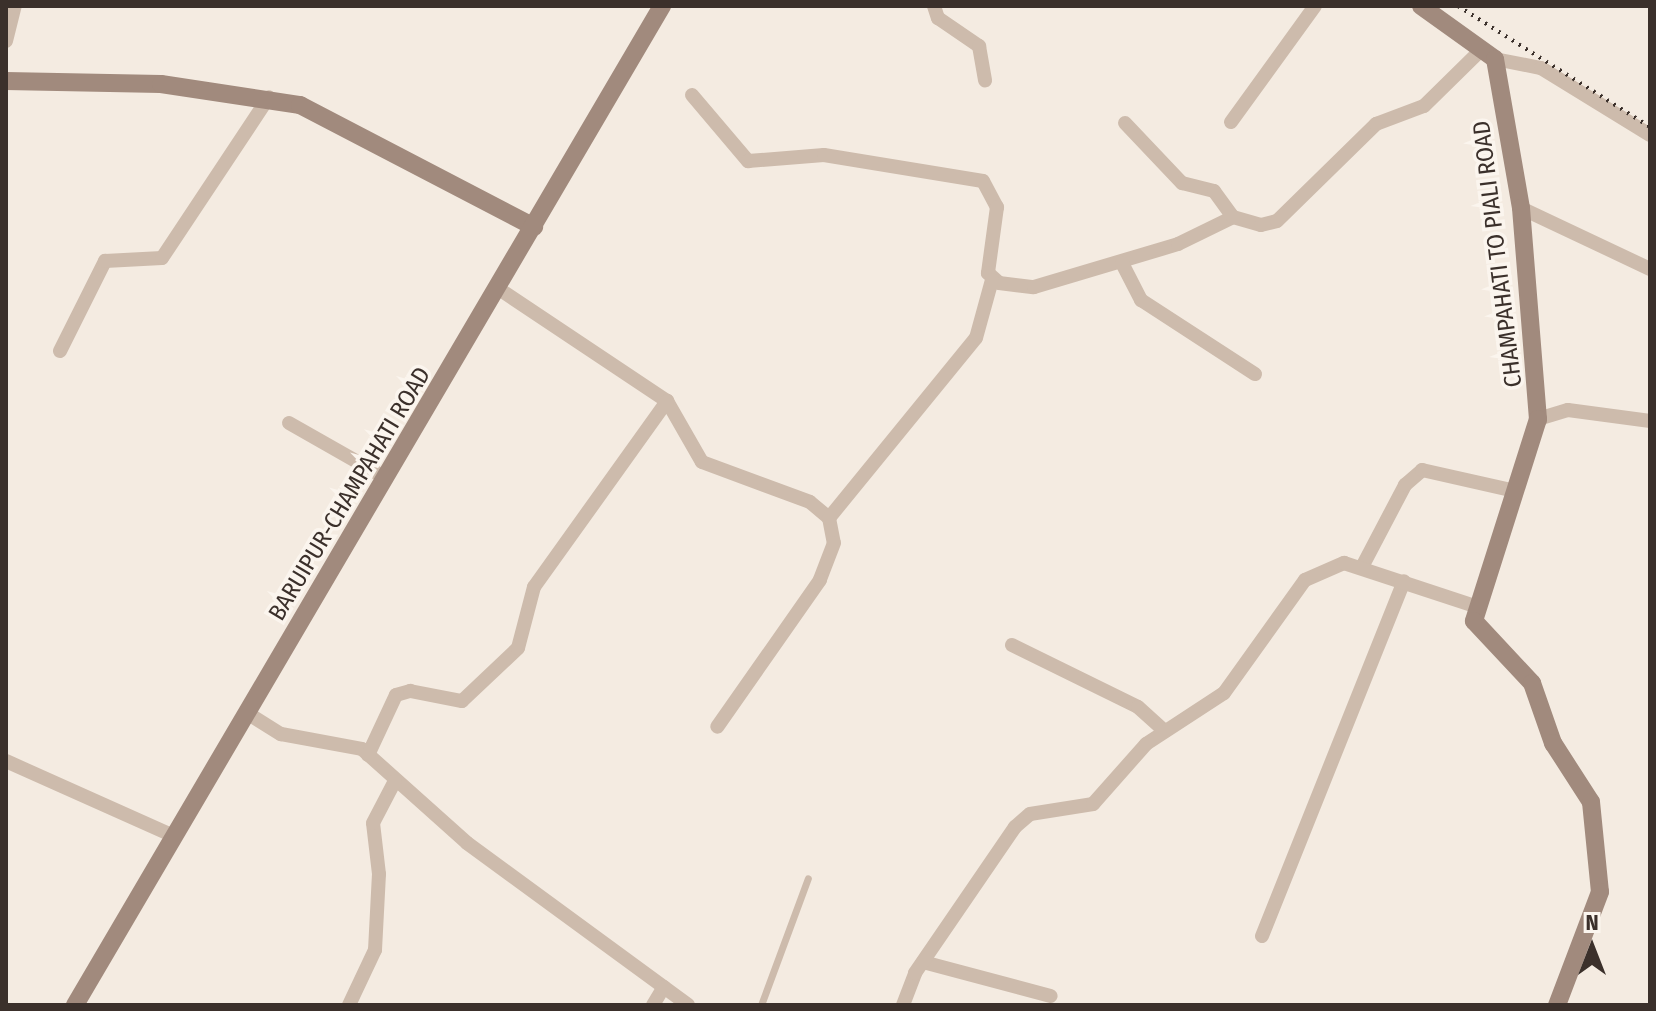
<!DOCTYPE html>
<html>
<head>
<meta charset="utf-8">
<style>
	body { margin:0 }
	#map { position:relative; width:1656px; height:1011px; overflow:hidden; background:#f4ebe1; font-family:"Fira Sans Condensed",sans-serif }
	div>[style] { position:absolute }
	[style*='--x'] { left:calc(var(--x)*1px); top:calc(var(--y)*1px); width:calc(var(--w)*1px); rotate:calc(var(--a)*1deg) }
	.lane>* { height:7px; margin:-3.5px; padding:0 3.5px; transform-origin:3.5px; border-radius:3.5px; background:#cdbbac }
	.street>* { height:14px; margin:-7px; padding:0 7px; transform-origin:7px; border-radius:7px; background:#cdbbac }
	.secondary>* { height:18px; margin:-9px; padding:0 9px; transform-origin:9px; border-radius:9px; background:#a18a7d }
	.rail>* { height:4px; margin-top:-2px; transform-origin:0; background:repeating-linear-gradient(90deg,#3b302b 0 2px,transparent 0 8px) }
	span { translate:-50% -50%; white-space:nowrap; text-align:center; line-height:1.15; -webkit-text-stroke:7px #fbf5ee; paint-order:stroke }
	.street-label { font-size:24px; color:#3b302b }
	.frame { position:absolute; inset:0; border:8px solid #3b302b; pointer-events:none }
	.north { position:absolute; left:1552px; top:907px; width:80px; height:80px; -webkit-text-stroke:6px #fbf5ee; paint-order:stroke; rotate:0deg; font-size:22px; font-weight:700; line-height:32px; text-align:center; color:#3b302b }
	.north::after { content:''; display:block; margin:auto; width:28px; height:36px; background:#3b302b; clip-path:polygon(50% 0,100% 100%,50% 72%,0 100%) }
</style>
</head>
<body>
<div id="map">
	<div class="lane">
		<div style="--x:761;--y:1005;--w:135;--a:-69.7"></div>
	</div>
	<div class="street">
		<div style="--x:934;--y:6;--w:13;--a:72"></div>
		<div style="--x:938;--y:18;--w:50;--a:34.3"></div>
		<div style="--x:979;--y:46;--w:35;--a:80"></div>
		<div style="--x:6;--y:41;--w:36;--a:-76"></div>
		<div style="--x:1495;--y:59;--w:47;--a:11.1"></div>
		<div style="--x:1541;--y:68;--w:128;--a:31.6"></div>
		<div style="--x:692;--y:95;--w:87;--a:49.7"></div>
		<div style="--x:748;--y:161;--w:76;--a:-4.5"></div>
		<div style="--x:824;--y:155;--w:161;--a:9.3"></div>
		<div style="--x:983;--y:181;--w:30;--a:62"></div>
		<div style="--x:997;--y:207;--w:67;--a:97.8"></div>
		<div style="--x:988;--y:273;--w:15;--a:42"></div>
		<div style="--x:999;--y:283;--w:35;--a:7"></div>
		<div style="--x:1034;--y:287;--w:150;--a:-16.6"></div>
		<div style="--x:1178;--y:244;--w:61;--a:-26.1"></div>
		<div style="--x:1233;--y:217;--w:29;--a:16"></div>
		<div style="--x:1261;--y:225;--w:16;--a:-14"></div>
		<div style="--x:1277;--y:221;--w:139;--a:-44.4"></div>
		<div style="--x:1376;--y:124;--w:51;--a:-20.6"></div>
		<div style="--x:1424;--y:106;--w:81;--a:-44.5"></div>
		<div style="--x:1231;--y:122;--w:143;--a:-54.1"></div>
		<div style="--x:1125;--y:123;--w:83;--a:46.5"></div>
		<div style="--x:1182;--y:183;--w:33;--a:14"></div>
		<div style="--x:1214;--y:191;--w:32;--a:54"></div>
		<div style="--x:1521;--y:208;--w:143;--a:25.3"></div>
		<div style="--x:1122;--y:263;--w:42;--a:62.8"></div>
		<div style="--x:1141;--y:300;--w:136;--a:33"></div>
		<div style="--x:499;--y:289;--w:202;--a:33.7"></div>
		<div style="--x:667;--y:401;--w:70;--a:60.2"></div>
		<div style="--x:702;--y:462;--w:115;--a:20.3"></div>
		<div style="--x:810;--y:502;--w:25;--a:40"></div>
		<div style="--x:829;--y:518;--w:25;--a:79"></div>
		<div style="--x:834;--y:543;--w:40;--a:111"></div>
		<div style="--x:820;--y:580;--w:179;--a:125"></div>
		<div style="--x:60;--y:351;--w:101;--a:-63.4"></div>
		<div style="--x:105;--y:261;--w:57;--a:-3"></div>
		<div style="--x:162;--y:258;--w:193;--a:-56.4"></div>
		<div style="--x:1538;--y:419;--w:31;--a:-17"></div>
		<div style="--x:1568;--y:410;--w:83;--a:7.6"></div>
		<div style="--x:289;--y:423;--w:112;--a:29.6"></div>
		<div style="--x:829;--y:518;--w:232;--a:-50.8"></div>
		<div style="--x:976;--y:338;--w:60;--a:-74.6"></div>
		<div style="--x:1362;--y:567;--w:93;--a:-62.3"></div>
		<div style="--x:1405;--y:485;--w:23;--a:-41"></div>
		<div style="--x:1422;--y:470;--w:95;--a:12.7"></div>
		<div style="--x:1012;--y:645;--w:140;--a:26.2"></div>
		<div style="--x:1138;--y:707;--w:36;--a:42"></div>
		<div style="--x:247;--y:713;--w:40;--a:32"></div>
		<div style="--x:281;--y:734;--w:82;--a:10.5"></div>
		<div style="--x:362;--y:749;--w:141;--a:41.8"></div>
		<div style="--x:467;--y:843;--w:274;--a:36.2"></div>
		<div style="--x:368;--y:755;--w:66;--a:-65"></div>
		<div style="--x:396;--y:695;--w:15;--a:-16"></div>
		<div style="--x:410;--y:691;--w:53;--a:10.9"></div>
		<div style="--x:462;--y:701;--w:77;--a:-43.4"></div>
		<div style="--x:518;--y:648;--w:63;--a:-75.3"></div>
		<div style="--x:534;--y:587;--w:229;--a:-54.4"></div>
		<div style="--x:6;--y:761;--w:184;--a:24.1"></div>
		<div style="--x:1262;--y:936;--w:382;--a:-68.2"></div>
		<div style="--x:923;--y:962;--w:132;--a:14.9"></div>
		<div style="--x:349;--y:1005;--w:61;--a:-64.7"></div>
		<div style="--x:375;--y:950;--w:76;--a:-87"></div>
		<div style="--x:379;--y:874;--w:51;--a:-96.7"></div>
		<div style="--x:373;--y:823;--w:47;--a:-62.4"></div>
		<div style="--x:653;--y:1005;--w:21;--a:-59"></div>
		<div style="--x:903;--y:1005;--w:34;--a:-69"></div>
		<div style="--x:915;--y:973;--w:177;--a:-55.6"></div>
		<div style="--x:1015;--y:827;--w:20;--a:-41"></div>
		<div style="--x:1030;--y:814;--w:64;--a:-9"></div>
		<div style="--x:1093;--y:804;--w:80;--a:-48.5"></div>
		<div style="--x:1146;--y:744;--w:93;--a:-33.2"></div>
		<div style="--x:1224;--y:693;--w:139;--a:-54.4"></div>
		<div style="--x:1305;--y:580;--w:43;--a:-23.6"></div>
		<div style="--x:1344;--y:563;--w:138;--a:18.2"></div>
	</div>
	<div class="secondary">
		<div style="--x:1421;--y:6;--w:91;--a:35.6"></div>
		<div style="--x:1495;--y:59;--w:151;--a:80.1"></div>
		<div style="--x:1521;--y:208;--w:212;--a:85.4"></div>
		<div style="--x:1538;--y:419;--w:212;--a:107.6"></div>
		<div style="--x:1474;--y:621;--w:85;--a:46.9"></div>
		<div style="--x:1532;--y:683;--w:64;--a:70.7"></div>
		<div style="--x:1553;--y:743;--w:70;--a:57.2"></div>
		<div style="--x:1591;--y:802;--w:90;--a:84.3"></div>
		<div style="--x:1600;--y:892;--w:121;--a:110.8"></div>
		<div style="--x:6;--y:81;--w:155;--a:1.1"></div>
		<div style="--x:161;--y:84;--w:141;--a:8.6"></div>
		<div style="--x:300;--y:105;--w:264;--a:27.5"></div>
		<div style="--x:75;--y:1005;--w:1159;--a:-59.56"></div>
	</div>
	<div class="rail">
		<div style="--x:1458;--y:6;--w:227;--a:32.2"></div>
	</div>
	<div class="street-label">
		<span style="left:1498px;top:254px;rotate:-97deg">CHAMPAHATI TO PIALI ROAD</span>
		<span style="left:350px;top:494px;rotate:-59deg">BARUIPUR-CHAMPAHATI ROAD</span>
	</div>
	<div class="frame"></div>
	<div class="north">N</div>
</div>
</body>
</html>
